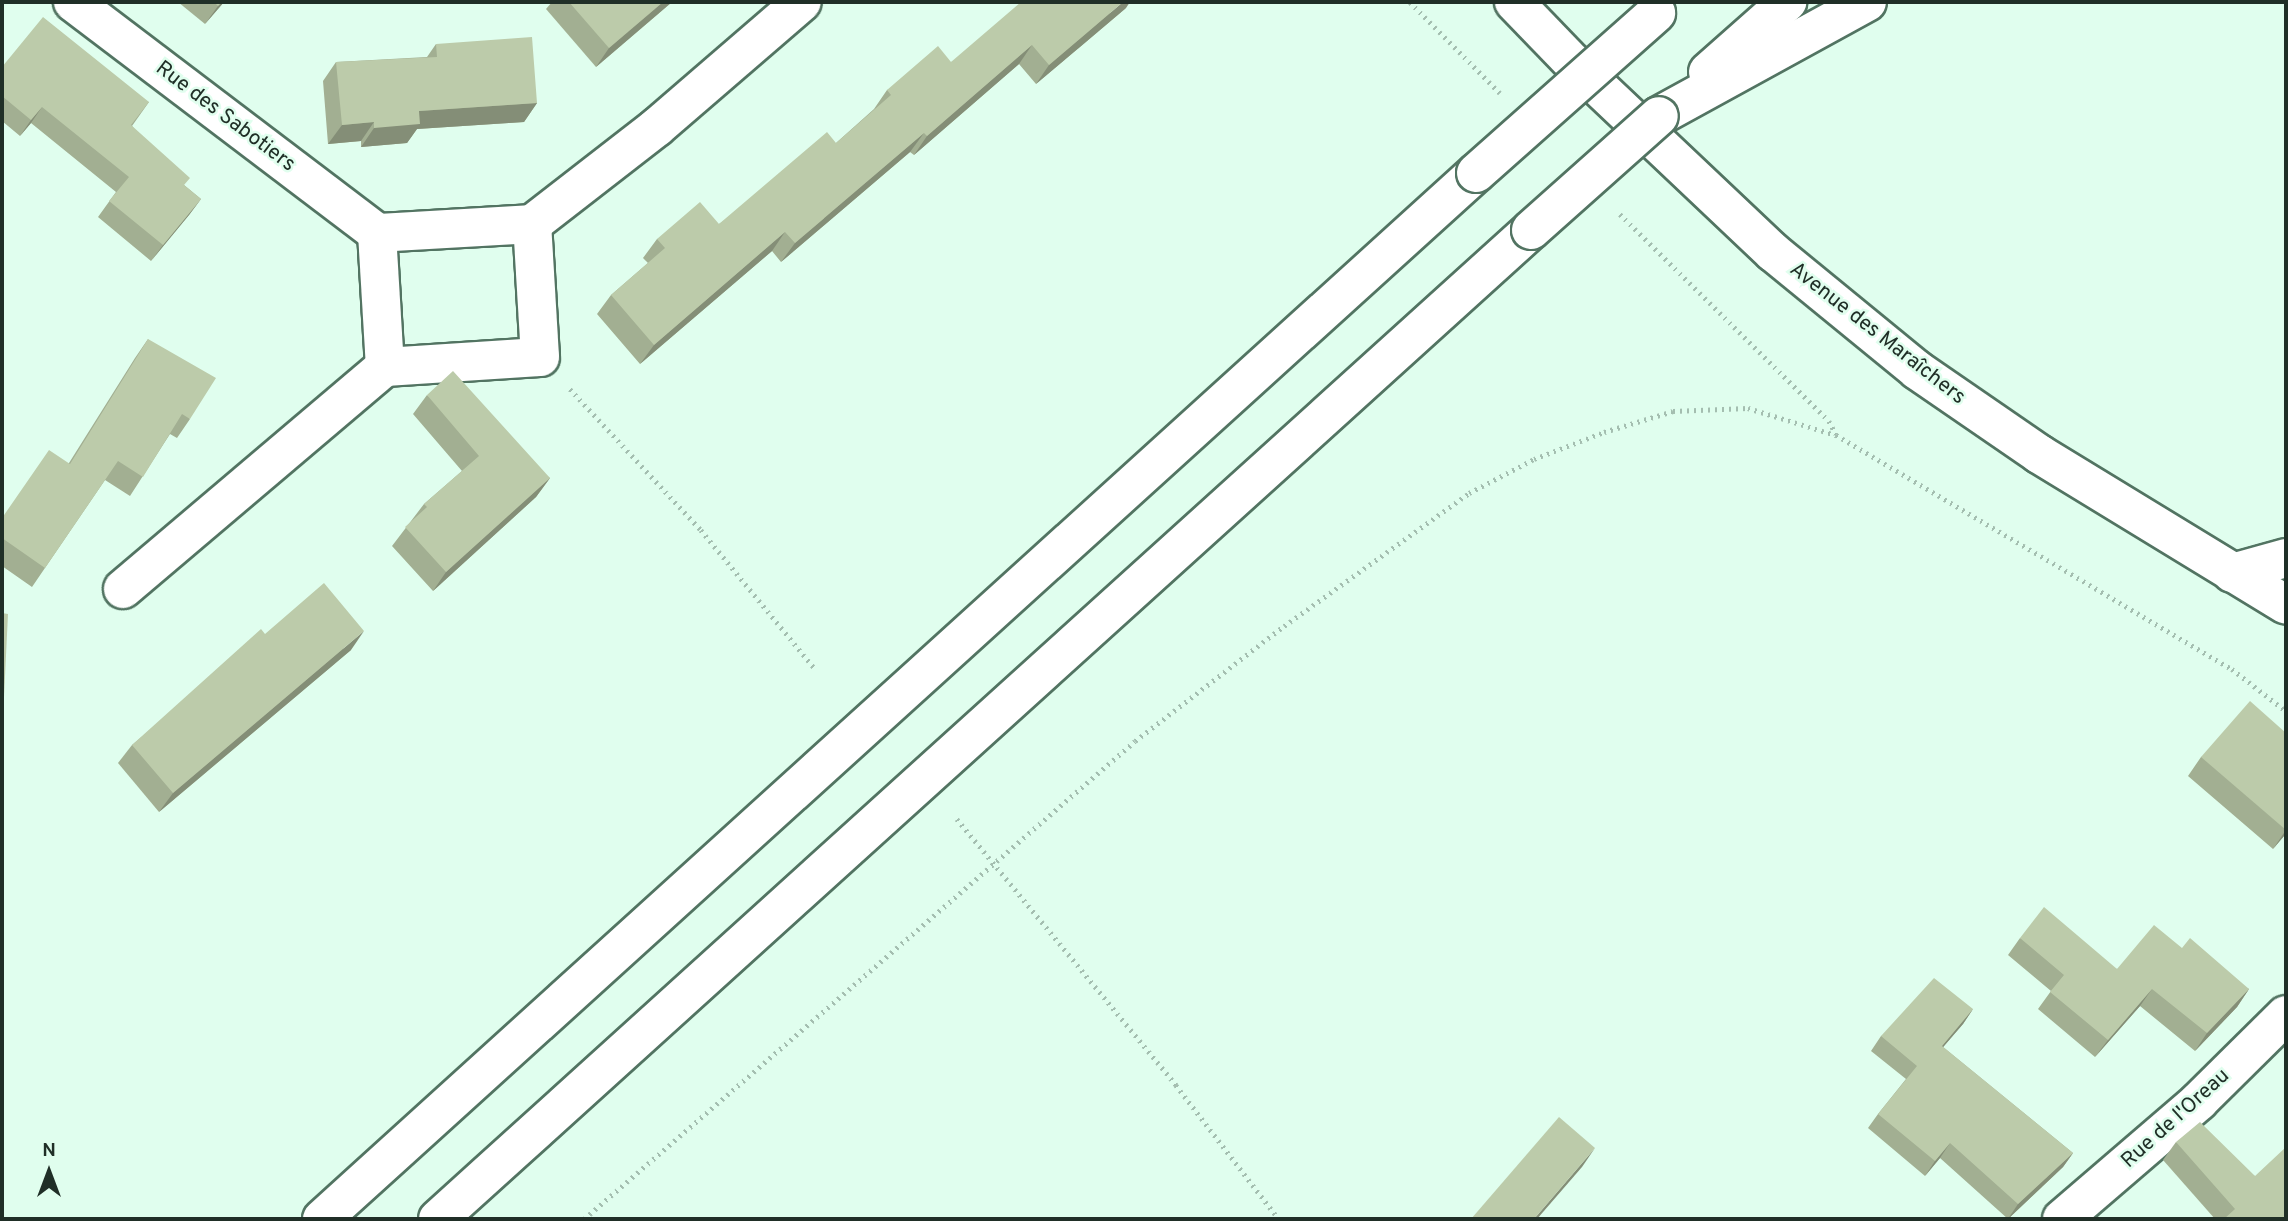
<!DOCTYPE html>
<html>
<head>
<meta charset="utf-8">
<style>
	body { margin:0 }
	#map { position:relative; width:2288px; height:1221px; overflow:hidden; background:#e0feee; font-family:Overpass,sans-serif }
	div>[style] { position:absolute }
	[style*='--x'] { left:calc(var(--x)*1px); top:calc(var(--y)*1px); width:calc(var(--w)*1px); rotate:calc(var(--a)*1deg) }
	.path>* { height:4.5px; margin-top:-2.25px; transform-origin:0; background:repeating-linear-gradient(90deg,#a4beb0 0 2px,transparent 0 7px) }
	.roads { filter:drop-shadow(2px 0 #527462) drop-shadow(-2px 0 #527462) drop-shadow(0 2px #527462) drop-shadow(0 -2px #527462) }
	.minor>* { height:38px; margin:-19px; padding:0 19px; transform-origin:19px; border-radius:19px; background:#fff }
	.tertiary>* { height:38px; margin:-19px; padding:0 19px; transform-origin:19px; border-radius:19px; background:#fff }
	.trunk>* { height:38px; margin:-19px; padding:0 19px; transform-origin:19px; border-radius:19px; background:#fff }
	.bridges { filter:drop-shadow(2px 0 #527462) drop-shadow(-2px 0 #527462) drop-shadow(0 2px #527462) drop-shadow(0 -2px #527462) }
	.trunk-bridge>* { height:38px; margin:-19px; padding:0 19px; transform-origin:19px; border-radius:19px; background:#fff }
	.wall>* { inset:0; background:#a2af92 }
	.shaded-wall>* { inset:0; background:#848e77 }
	.building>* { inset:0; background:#bccbaa }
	span { translate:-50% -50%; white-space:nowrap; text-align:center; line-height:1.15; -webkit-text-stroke:5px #e0feee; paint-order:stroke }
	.street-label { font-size:21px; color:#202f27 }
	.frame { position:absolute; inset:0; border:4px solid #202f27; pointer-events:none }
	.north { position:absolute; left:14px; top:1137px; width:70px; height:70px; -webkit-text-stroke:5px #e0feee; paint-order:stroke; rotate:0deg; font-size:19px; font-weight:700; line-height:28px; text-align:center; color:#202f27 }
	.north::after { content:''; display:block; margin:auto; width:24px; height:32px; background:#202f27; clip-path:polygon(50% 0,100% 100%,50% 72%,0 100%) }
</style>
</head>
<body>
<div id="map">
	<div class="path">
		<div style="--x:1410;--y:2;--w:128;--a:45.3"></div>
		<div style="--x:1620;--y:214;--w:294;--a:44.7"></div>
		<div style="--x:1829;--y:421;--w:15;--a:62"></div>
		<div style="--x:570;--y:389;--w:192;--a:47.1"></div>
		<div style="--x:701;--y:530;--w:181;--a:50.6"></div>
		<div style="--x:957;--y:819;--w:345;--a:50.5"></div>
		<div style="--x:1176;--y:1085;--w:169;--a:52.5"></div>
		<div style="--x:584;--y:1219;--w:729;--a:-40.94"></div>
		<div style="--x:1135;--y:741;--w:188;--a:-37.7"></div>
		<div style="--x:1284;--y:626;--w:228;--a:-35.7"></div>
		<div style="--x:1469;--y:493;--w:73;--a:-27.6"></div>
		<div style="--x:1534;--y:459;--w:75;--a:-21.1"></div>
		<div style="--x:1604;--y:432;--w:72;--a:-16.9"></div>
		<div style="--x:1673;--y:411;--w:75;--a:-2.3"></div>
		<div style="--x:1748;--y:408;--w:92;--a:17.1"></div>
		<div style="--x:1836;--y:435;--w:460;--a:30.6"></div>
		<div style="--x:2232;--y:669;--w:68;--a:37.9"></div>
	</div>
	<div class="roads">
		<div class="minor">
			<div style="--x:73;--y:2;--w:382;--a:37.2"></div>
			<div style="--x:377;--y:233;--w:134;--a:86.6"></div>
			<div style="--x:377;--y:233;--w:155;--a:-3.3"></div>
			<div style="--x:123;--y:589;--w:343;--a:-40.3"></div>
			<div style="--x:385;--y:367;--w:155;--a:-3.7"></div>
			<div style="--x:540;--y:357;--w:133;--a:-93.4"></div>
			<div style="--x:532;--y:224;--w:158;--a:-37.8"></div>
			<div style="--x:657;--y:127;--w:191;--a:-40.8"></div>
			<div style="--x:2062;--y:1219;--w:181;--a:-40.7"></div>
			<div style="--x:2199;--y:1101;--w:122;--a:-44.7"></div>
		</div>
		<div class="tertiary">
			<div style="--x:1514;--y:2;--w:83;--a:46"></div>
			<div style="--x:1572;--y:62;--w:277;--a:43.4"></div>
			<div style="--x:1773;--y:252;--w:186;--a:39.3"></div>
			<div style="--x:1917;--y:370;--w:148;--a:34.5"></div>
			<div style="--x:2039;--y:454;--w:289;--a:31.4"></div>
		</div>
		<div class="trunk">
			<div style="--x:1708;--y:72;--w:106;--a:-41.5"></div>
			<div style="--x:1659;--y:116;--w:237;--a:-28.7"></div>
			<div style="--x:2232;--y:573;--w:56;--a:-15.5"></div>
			<div style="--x:322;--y:1219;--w:1558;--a:-42.19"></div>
			<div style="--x:438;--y:1219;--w:1474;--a:-42.14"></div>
		</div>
	</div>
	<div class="bridges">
		<div class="trunk-bridge">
			<div style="--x:1476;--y:173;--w:241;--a:-41.6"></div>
			<div style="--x:1531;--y:230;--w:171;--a:-41.7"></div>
		</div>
	</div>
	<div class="wall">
		<div style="clip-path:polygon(178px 2px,224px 2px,205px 24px)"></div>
		<div style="clip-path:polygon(552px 2px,672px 2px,596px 67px,546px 9px)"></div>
		<div style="clip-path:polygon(1126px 8px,1036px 84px,1019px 64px,914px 155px,910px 152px,781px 262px,772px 251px,640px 364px,597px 314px,611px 295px,648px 263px,643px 258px,657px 239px,719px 224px,836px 143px,874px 109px,887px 90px,951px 62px)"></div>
		<div style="clip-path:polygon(436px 44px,537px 103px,524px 122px,417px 129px,407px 143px,361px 147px,361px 141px,328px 144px,323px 81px,336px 62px,427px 57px)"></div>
		<div style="clip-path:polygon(2px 67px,149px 102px,132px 126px,184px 185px,201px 199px,189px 215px,151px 261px,98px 217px,116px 192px,31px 123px,20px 136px,2px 121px)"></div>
		<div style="clip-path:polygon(148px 339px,190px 419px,177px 438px,170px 434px,130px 496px,105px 480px,32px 587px,2px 566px,2px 518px,69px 463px,135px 358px)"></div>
		<div style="clip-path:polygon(427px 395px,550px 478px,536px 497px,433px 591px,392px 546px,424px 504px,462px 471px,413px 414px)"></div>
		<div style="clip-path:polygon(265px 634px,351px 650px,159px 812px,118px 763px,132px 745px)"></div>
		<div style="clip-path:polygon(2286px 733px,2286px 838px,2284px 836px,2273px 849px,2188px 776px,2201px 757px)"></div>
		<div style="clip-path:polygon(2020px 938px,2117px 969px,2182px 948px,2249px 989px,2237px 1007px,2195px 1051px,2140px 1006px,2095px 1057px,2038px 1009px,2051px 991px,2008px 955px)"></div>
		<div style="clip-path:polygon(1973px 1009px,1963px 1024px,1943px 1047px,2073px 1153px,2063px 1167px,2008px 1219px,1940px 1158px,1925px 1176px,1868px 1128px,1878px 1114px,1906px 1079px,1871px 1051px,1881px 1036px)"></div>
		<div style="clip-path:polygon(2176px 1142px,2255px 1176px,2286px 1219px,2215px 1219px,2163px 1160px)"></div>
	</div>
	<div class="shaded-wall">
		<div style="clip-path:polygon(222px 2px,224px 2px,205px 24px,218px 6px)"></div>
		<div style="clip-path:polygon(663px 2px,672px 2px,596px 67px,609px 48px)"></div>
		<div style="clip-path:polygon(1123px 2px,1130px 2px,1126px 8px,1036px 84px,1049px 65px)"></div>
		<div style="clip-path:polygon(1032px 45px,1019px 64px,914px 155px,927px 136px)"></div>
		<div style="clip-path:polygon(537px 103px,524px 122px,417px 129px,407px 143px,361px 147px,374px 128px,419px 111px)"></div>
		<div style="clip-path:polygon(42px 107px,31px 123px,20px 136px,31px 120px)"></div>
		<div style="clip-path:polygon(374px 122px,361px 141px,328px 144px,342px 125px)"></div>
		<div style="clip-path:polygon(924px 133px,910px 152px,781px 262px,795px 243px)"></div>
		<div style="clip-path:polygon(201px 199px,189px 215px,151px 261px,163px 245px)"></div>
		<div style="clip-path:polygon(785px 232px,772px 251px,640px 364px,654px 345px)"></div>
		<div style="clip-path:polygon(550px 478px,536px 497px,433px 591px,446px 572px)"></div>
		<div style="clip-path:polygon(364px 631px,351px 650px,159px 812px,173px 793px)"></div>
		<div style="clip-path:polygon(2286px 830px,2286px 833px,2284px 836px,2273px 849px)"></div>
		<div style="clip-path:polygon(2152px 989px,2140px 1006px,2095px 1057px,2108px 1040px)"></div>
		<div style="clip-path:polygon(2249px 989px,2237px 1007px,2195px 1051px,2207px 1033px)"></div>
		<div style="clip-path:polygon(1973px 1009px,1963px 1024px,1932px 1060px,1942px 1046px)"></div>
		<div style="clip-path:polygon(1950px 1143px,1940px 1158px,1925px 1176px,1935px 1161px)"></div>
		<div style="clip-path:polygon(1595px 1148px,1582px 1167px,1537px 1219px,1534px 1219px)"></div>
		<div style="clip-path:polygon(2073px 1153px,2063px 1167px,2008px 1219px,2018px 1204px)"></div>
	</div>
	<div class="building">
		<div style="clip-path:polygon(214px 2px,222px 2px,218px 6px)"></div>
		<div style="clip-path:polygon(569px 2px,663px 2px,609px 48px)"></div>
		<div style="clip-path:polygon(1021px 2px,1123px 2px,1049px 65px,1032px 45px,927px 136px,924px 133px,795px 243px,785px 232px,654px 345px,611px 295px,665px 248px,657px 239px,700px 202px,719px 224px,827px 132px,836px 143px,891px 95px,887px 90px,938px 46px,951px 62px)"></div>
		<div style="clip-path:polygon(43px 17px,149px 102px,131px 125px,190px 178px,184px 185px,201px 199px,163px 245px,109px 201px,129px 177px,42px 107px,31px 120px,2px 96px,2px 67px)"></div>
		<div style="clip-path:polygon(532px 37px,537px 103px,419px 111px,420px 124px,374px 128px,374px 122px,342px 125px,336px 62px,437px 57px,436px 44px)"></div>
		<div style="clip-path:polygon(148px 339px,216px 378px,190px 419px,182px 414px,143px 477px,118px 461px,45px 568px,2px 538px,2px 518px,49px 450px,70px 464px)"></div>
		<div style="clip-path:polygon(453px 371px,550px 478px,446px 572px,405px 527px,427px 507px,424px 504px,479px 456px,427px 395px)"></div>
		<div style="clip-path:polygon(324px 583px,364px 631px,173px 793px,132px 745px,261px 629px,265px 634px)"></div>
		<div style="clip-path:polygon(2px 613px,8px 614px,4px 697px,2px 697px)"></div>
		<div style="clip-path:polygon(2250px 701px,2286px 733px,2286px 830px,2201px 757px)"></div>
		<div style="clip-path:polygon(2044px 907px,2117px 969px,2154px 925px,2182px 948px,2190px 938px,2249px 989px,2207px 1033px,2152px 989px,2108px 1040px,2050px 992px,2064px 975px,2020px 938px)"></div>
		<div style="clip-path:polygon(1934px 978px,1973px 1009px,1942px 1046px,2073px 1153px,2018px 1204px,1950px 1143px,1935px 1161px,1878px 1114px,1917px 1066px,1881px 1036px)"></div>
		<div style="clip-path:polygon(1559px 1117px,1595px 1148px,1534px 1219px,1471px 1219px)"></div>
		<div style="clip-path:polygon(2200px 1122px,2255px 1176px,2286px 1147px,2286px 1219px,2224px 1219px,2235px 1209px,2176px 1142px)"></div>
	</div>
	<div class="street-label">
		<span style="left:225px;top:117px;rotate:37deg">Rue des Sabotiers</span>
		<span style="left:1877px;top:334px;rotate:38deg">Avenue des Maraîchers</span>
		<span style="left:2176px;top:1119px;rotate:-42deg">Rue de l'Oreau</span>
	</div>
	<div class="frame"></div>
	<div class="north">N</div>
</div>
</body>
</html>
